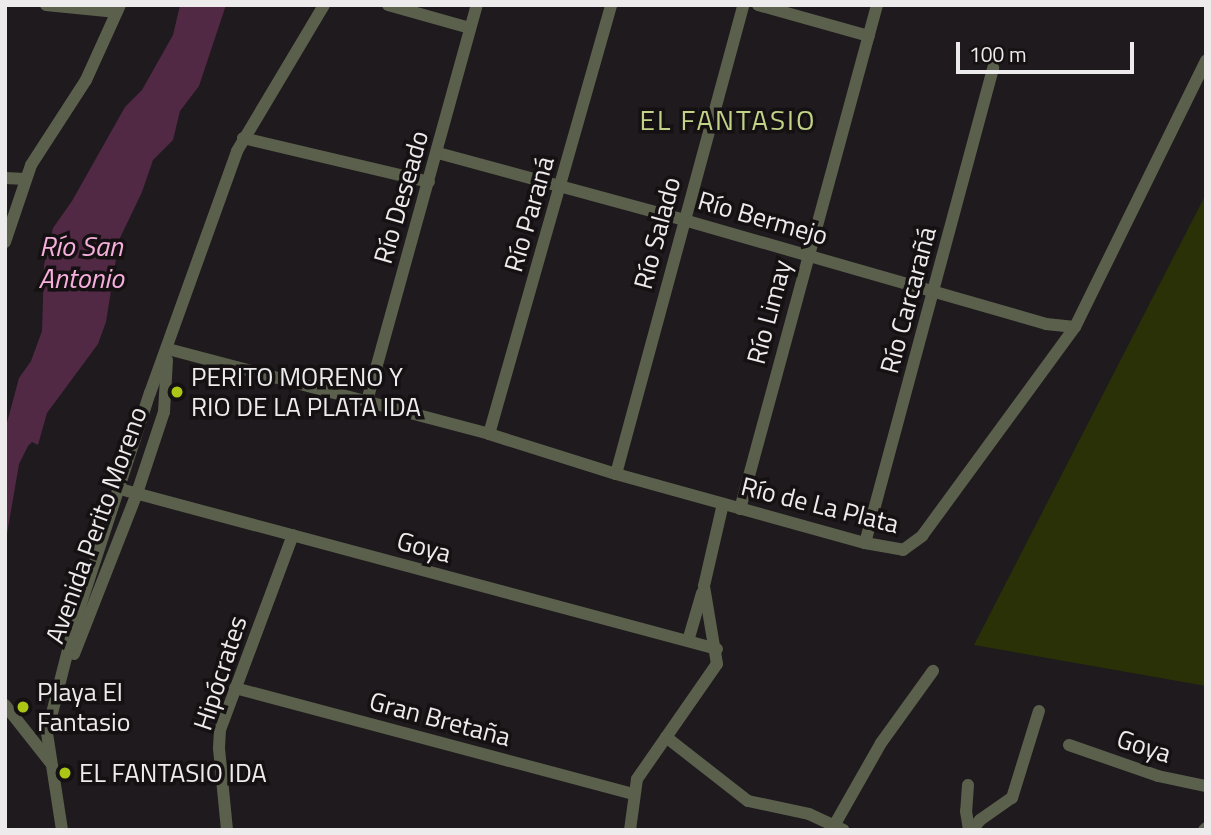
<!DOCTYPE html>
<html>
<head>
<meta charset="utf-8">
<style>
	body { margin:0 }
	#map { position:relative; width:1211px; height:835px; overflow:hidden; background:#1e1a1d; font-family:"Titillium Web",sans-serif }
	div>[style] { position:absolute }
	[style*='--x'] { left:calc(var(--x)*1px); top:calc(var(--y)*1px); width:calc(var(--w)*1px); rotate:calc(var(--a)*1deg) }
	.green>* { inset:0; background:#2a3107 }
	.water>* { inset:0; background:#512944 }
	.minor>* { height:12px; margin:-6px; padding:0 6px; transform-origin:6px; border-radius:6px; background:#5b604c }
	.dots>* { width:19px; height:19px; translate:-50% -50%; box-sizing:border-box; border:4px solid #151113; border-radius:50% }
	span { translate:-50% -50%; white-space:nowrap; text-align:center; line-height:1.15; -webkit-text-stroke:7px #151113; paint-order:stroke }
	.street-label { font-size:26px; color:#eeebec }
	.poi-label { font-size:26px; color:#eeebec }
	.left { translate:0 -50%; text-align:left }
	.neighbourhood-label { font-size:28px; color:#c2d388; letter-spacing:2px }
	.water-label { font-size:28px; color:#f6afdc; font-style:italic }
	.frame { position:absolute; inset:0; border:7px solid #eeebec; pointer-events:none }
	.scale { position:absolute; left:956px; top:42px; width:178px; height:32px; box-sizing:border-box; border:4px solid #eeebec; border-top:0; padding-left:9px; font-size:21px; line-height:24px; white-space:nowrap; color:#eeebec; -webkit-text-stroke:5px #151113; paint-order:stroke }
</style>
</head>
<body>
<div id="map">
	<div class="green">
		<div style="clip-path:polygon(1206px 194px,1206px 686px,974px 645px)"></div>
	</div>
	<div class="water">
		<div style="clip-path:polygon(180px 5px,226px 5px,199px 86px,180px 111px,173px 140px,153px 160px,142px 192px,119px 240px,106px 322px,98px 344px,47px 413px,38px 445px,32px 442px,28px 446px,19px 464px,5px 546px,5px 430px,19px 378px,31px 361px,42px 331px,44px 265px,53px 228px,72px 201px,125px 107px,142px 90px,173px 35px)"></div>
	</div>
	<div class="minor">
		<div style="--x:46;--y:5;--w:71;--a:5.6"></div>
		<div style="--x:388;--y:5;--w:85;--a:15.7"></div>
		<div style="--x:758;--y:5;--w:115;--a:15.6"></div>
		<div style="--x:243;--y:138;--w:191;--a:13.3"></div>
		<div style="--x:438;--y:153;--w:255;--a:15.2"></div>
		<div style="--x:684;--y:220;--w:377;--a:16"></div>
		<div style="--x:1046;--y:324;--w:29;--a:6"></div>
		<div style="--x:5;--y:178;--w:20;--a:3"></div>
		<div style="--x:5;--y:242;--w:81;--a:-71.3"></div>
		<div style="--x:31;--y:165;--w:101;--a:-57.1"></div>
		<div style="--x:86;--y:80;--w:82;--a:-65.6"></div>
		<div style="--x:168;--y:349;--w:332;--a:14.8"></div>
		<div style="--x:489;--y:434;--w:133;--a:17.5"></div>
		<div style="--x:616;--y:474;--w:258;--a:15.5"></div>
		<div style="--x:865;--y:543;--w:39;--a:10"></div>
		<div style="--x:903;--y:550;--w:24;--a:-36"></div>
		<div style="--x:922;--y:536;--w:259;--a:-53.8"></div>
		<div style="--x:1075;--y:327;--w:297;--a:-63.8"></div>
		<div style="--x:367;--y:401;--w:411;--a:-74.5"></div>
		<div style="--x:489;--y:434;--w:446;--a:-74.1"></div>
		<div style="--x:616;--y:474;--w:486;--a:-74.8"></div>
		<div style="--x:120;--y:489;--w:618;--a:15"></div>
		<div style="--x:740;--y:509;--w:522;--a:-74.79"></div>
		<div style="--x:865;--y:543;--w:492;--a:-74.9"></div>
		<div style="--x:688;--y:641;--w:50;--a:-73.7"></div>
		<div style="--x:74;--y:654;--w:173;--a:-68.6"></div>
		<div style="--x:137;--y:493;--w:85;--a:-71.6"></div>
		<div style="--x:164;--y:412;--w:52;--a:-86.7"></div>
		<div style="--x:235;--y:688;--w:412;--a:14.9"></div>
		<div style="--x:5;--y:705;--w:73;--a:51.7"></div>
		<div style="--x:666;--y:737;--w:104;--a:38"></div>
		<div style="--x:748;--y:801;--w:62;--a:12"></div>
		<div style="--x:809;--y:814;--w:38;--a:25"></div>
		<div style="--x:1069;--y:745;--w:94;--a:19.2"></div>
		<div style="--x:1158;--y:776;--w:49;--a:11.8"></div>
		<div style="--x:968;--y:785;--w:26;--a:94"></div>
		<div style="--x:966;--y:811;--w:19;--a:81"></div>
		<div style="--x:835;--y:824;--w:93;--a:-60.4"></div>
		<div style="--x:881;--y:743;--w:89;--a:-54.2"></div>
		<div style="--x:62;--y:830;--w:98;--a:-98.8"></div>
		<div style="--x:47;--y:733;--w:114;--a:-75.8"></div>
		<div style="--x:75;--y:622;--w:241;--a:-71.9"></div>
		<div style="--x:150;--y:393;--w:257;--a:-70.2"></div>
		<div style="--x:237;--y:151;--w:170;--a:-59.2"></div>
		<div style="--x:227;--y:830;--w:82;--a:-95.6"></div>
		<div style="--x:219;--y:748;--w:18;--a:-87"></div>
		<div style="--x:220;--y:730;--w:208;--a:-69.5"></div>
		<div style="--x:630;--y:830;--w:51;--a:-82.2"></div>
		<div style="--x:637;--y:779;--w:140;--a:-55.2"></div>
		<div style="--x:717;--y:664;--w:79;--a:-99.5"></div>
		<div style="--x:704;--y:586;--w:84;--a:-77"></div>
		<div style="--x:972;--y:830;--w:13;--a:-51"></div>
		<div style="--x:980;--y:820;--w:39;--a:-35"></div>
		<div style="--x:1012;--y:798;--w:91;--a:-72.8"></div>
		<div style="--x:1204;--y:830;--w:3;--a:-45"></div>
	</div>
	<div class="dots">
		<div style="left:177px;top:392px;background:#abc615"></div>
		<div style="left:23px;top:707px;background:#abc615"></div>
		<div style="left:65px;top:773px;background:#abc615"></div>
	</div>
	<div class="street-label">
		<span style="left:401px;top:197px;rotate:-74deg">Río Deseado</span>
		<span style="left:529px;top:214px;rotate:-74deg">Río Paraná</span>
		<span style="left:763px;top:218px;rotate:16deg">Río Bermejo</span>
		<span style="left:657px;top:233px;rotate:-75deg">Río Salado</span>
		<span style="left:908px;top:300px;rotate:-75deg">Río Carcarañá</span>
		<span style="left:769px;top:312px;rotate:-75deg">Río Limay</span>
		<span style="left:820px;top:505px;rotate:14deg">Río de La Plata</span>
		<span style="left:96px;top:525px;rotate:-70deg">Avenida Perito Moreno</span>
		<span style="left:424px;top:547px;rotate:15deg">Goya</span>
		<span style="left:220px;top:673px;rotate:-72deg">Hipócrates</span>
		<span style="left:440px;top:719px;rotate:15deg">Gran Bretaña</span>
		<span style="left:1144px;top:746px;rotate:18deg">Goya</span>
	</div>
	<div class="poi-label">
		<span class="left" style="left:191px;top:392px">PERITO MORENO Y<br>RIO DE LA PLATA IDA</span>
		<span class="left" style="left:37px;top:707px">Playa El<br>Fantasio</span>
		<span class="left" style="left:79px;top:773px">EL FANTASIO IDA</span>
	</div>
	<div class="neighbourhood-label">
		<span style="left:728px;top:120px">EL FANTASIO</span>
	</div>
	<div class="water-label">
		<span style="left:81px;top:262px">Río San<br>Antonio</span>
	</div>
	<div class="frame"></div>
	<div class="scale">100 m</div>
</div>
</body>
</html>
